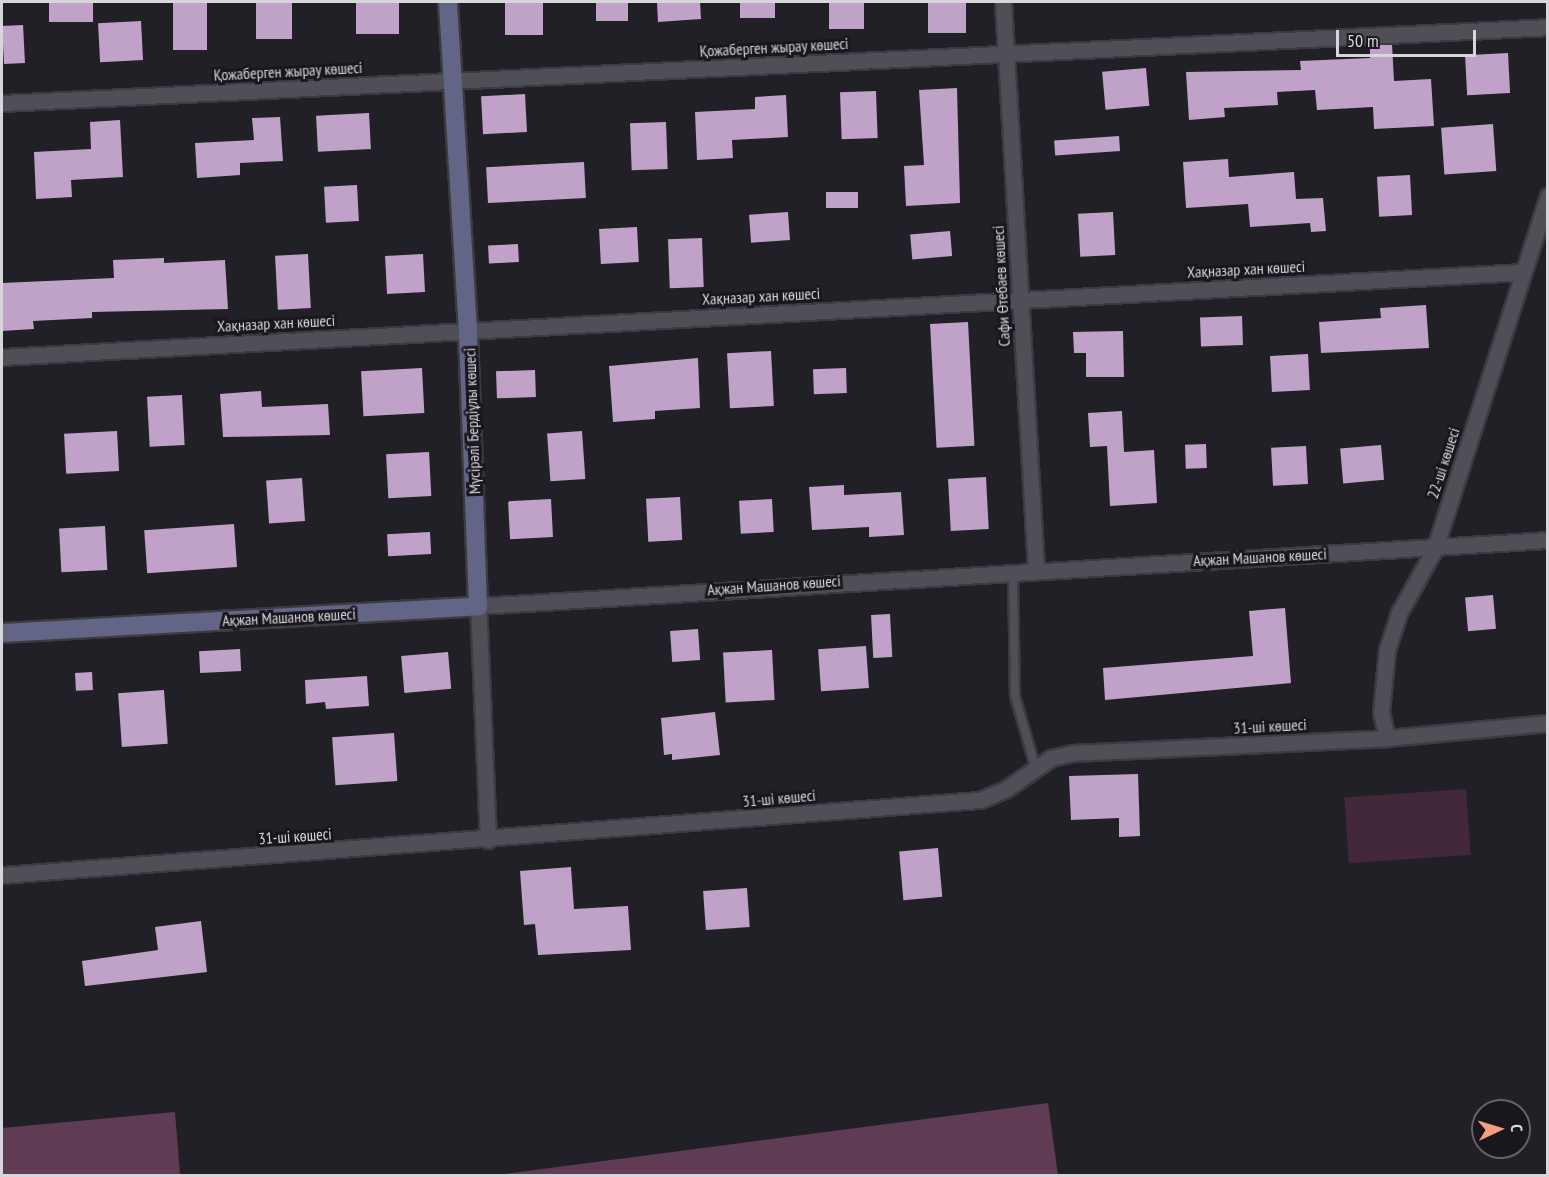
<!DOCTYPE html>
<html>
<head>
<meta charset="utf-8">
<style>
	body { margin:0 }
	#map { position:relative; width:1549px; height:1177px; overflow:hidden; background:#222027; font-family:"PT Sans Narrow",sans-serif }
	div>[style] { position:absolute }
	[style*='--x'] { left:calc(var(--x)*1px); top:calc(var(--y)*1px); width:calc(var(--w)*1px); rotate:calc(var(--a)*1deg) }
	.green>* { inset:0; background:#43283a; transform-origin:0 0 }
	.forest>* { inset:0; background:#603b54 }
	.building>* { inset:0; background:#c0a2c8; transform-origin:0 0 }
	.roads { filter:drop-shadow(2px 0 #3c3b40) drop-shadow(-2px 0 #3c3b40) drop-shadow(0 2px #3c3b40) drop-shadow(0 -2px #3c3b40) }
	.lane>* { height:8px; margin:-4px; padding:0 4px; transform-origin:4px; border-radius:4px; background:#504e56 }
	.street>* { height:15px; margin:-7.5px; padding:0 7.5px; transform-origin:7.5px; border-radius:7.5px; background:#504e56 }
	.secondary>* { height:18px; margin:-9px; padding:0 9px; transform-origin:9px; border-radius:9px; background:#636587 }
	span { translate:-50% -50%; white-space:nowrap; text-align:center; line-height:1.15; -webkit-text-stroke:6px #19171d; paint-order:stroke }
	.street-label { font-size:16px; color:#d7d6da }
	.frame { position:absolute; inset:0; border:3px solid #d7d6da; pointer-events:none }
	.north { position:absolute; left:1471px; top:1099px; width:60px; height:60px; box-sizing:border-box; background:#19171d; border:2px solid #656369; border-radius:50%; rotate:86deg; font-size:16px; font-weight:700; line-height:24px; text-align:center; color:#d7d6da }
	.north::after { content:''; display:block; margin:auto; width:21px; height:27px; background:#f2a07f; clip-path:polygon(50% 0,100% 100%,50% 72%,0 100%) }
	.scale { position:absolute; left:1336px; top:30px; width:140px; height:27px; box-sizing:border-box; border:3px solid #d7d6da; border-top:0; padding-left:8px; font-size:18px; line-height:21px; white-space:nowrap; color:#d7d6da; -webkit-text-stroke:4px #19171d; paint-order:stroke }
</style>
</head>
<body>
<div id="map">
	<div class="green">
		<div style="left:1466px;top:789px;width:66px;height:122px;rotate:86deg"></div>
	</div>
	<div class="forest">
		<div style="clip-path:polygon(1048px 1103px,1058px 1175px,496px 1175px)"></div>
		<div style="clip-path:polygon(175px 1112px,180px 1175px,2px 1175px,2px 1128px)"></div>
	</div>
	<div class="building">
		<div style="left:49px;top:2px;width:44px;height:20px"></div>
		<div style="left:173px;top:2px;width:34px;height:48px"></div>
		<div style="left:256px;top:2px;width:36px;height:37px"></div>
		<div style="left:356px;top:2px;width:43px;height:32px"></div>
		<div style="left:505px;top:2px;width:38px;height:33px"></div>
		<div style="left:596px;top:2px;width:32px;height:19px"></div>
		<div style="clip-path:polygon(657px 2px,700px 2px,701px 19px,658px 22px)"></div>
		<div style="left:740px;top:2px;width:35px;height:16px"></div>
		<div style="left:829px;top:2px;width:35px;height:27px"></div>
		<div style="left:928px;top:2px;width:38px;height:31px"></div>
		<div style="left:141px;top:21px;width:39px;height:43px;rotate:87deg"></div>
		<div style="left:23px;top:25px;width:38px;height:21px;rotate:87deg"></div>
		<div style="clip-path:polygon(1392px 44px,1394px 81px,1431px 79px,1434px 126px,1374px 129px,1373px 107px,1317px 110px,1315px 90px,1277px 92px,1278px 105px,1224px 108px,1225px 117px,1189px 120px,1186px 72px,1301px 70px,1300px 61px,1370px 58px,1370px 46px)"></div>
		<div style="left:1508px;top:53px;width:40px;height:43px;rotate:87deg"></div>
		<div style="left:1146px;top:68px;width:38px;height:44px;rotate:85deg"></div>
		<div style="clip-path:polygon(957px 88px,960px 203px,906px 206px,904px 166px,924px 165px,919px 90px)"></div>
		<div style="left:876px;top:91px;width:47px;height:36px;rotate:88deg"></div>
		<div style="left:525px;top:94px;width:38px;height:44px;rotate:87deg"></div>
		<div style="clip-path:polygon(786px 95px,788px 137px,732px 140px,733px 158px,697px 160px,695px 112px,755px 109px,755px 97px)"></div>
		<div style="left:369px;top:113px;width:36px;height:53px;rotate:87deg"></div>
		<div style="clip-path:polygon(280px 117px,283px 161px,240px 163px,240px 175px,197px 178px,195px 143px,254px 140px,252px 118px)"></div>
		<div style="clip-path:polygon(120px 120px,123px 177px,71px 180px,72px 197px,36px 199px,34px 152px,91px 149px,90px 122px)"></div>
		<div style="left:666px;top:122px;width:47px;height:36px;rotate:88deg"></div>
		<div style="left:1493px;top:124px;width:47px;height:52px;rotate:86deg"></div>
		<div style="left:1119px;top:136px;width:15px;height:65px;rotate:86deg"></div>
		<div style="clip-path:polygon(1228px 159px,1229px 177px,1294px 172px,1296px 199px,1323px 198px,1326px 231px,1311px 232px,1310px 223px,1250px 227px,1248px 204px,1186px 208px,1183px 162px)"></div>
		<div style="left:584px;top:162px;width:36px;height:98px;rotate:87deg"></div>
		<div style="left:1410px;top:175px;width:40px;height:33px;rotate:87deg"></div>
		<div style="left:357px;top:185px;width:36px;height:33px;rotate:87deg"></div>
		<div style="left:858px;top:192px;width:16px;height:32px;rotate:90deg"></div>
		<div style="left:788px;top:212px;width:28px;height:39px;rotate:86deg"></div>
		<div style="left:1113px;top:212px;width:43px;height:35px;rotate:87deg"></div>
		<div style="left:637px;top:227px;width:35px;height:38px;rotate:87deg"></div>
		<div style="left:950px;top:231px;width:25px;height:40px;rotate:85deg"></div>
		<div style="left:702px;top:238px;width:49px;height:34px;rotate:88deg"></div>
		<div style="left:518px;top:244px;width:18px;height:30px;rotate:87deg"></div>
		<div style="left:308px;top:254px;width:54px;height:33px;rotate:87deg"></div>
		<div style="left:423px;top:254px;width:38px;height:38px;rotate:87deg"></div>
		<div style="clip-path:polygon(164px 258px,164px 263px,225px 260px,228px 309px,92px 312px,92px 318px,33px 321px,34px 329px,2px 331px,2px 283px,114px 278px,113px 260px)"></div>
		<div style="clip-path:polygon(1426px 305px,1429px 348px,1321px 353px,1319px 322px,1381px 318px,1380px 308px)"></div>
		<div style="left:1242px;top:316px;width:29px;height:42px;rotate:88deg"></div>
		<div style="left:968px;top:322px;width:124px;height:38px;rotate:87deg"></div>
		<div style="clip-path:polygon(1123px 331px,1124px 377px,1086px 377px,1086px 353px,1074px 353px,1073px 332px)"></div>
		<div style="left:771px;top:351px;width:55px;height:44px;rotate:87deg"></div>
		<div style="left:1308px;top:354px;width:36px;height:38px;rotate:87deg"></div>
		<div style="clip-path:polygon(698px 358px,700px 408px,655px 411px,655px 419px,613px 422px,609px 366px)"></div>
		<div style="left:422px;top:368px;width:45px;height:61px;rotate:87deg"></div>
		<div style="left:846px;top:368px;width:25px;height:33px;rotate:88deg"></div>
		<div style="left:535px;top:370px;width:27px;height:39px;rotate:88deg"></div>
		<div style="clip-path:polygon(261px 391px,262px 407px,328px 404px,330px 435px,223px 437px,220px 394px)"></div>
		<div style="left:182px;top:395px;width:50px;height:35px;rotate:87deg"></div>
		<div style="clip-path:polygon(1122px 411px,1124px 452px,1154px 450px,1157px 503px,1110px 506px,1107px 446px,1090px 447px,1088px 413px)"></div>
		<div style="left:117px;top:431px;width:40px;height:53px;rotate:87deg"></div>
		<div style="left:582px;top:431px;width:48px;height:35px;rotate:86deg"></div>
		<div style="left:1206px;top:444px;width:24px;height:21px;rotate:88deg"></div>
		<div style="left:1381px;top:445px;width:35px;height:41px;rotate:85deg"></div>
		<div style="left:1306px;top:446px;width:38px;height:35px;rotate:87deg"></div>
		<div style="left:429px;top:452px;width:44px;height:43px;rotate:87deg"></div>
		<div style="left:986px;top:477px;width:52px;height:38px;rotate:87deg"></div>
		<div style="left:302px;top:478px;width:43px;height:36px;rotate:86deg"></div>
		<div style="clip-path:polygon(844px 485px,844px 495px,901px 492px,904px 535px,869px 537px,869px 527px,812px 530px,809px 487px)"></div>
		<div style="left:680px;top:497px;width:43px;height:34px;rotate:87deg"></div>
		<div style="left:551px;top:499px;width:38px;height:43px;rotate:87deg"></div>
		<div style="left:772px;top:499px;width:33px;height:33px;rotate:87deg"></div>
		<div style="left:234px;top:524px;width:43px;height:90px;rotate:86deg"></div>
		<div style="left:105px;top:526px;width:44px;height:46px;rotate:87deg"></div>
		<div style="left:430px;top:532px;width:22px;height:43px;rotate:87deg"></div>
		<div style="left:1493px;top:595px;width:34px;height:28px;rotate:85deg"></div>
		<div style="clip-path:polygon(1285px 608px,1291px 683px,1105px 700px,1103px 668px,1253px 656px,1249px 611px)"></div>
		<div style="left:890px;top:614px;width:43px;height:19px;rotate:87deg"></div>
		<div style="left:698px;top:629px;width:31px;height:28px;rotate:86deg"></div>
		<div style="left:866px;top:646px;width:42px;height:48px;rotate:86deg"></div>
		<div style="left:240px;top:649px;width:22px;height:41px;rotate:87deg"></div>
		<div style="left:772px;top:650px;width:50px;height:49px;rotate:87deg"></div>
		<div style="left:448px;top:652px;width:37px;height:47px;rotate:85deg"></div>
		<div style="left:92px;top:672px;width:18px;height:17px;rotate:87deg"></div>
		<div style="clip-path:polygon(367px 676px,369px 706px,326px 709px,325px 702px,306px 704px,305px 680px)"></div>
		<div style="left:164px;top:690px;width:54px;height:46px;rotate:86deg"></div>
		<div style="clip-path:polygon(715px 712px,720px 755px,672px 760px,672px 754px,664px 755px,661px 718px)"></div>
		<div style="left:394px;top:733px;width:48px;height:62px;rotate:86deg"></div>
		<div style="clip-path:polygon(1138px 774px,1140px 836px,1119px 837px,1119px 818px,1071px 820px,1069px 776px)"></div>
		<div style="left:938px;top:848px;width:49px;height:39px;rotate:85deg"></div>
		<div style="clip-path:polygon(571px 867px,574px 909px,628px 906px,631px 950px,538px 955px,535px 924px,524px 925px,520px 871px)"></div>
		<div style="left:747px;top:888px;width:39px;height:44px;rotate:86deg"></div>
		<div style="clip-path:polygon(201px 921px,207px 972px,85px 986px,82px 961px,158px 950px,155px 927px)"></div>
	</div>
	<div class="roads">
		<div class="lane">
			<div style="--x:1013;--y:572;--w:124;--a:89.1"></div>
			<div style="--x:1015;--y:696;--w:73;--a:74.1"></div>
		</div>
		<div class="street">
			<div style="--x:1003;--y:2;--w:568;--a:86.67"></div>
			<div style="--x:2;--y:103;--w:1548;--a:-2.81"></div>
			<div style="--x:2;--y:357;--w:1523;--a:-3.2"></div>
			<div style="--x:1387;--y:738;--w:26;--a:-103"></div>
			<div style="--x:1381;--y:713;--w:63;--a:-84.6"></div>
			<div style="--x:1387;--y:650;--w:39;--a:-72"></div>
			<div style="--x:1399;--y:613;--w:74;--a:-61"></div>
			<div style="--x:1435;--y:548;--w:370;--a:-72.2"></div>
			<div style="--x:488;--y:840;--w:234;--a:-92.4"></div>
			<div style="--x:478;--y:606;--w:1072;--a:-3.53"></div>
			<div style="--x:2;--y:875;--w:981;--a:-4.39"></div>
			<div style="--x:980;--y:800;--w:28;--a:-23"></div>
			<div style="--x:1006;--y:789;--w:55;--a:-34.6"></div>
			<div style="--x:1051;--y:758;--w:22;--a:-13"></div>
			<div style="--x:1072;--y:753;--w:315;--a:-2.7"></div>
			<div style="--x:1387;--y:738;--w:162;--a:-5.3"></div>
		</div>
		<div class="secondary">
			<div style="--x:2;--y:633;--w:477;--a:-3.2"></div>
			<div style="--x:478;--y:606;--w:275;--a:-92.1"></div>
			<div style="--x:468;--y:331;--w:330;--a:-93.5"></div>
		</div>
	</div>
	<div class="street-label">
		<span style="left:774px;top:47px;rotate:-3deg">Қожаберген жырау көшесі</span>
		<span style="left:288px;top:71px;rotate:-3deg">Қожаберген жырау көшесі</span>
		<span style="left:1246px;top:269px;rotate:-3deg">Хақназар хан көшесі</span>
		<span style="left:1001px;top:286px;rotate:-93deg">Сафи Өтебаев көшесі</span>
		<span style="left:761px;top:296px;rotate:-3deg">Хақназар хан көшесі</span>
		<span style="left:276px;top:323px;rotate:-3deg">Хақназар хан көшесі</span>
		<span style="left:472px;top:421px;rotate:-92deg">Мүсірәлі Бердіұлы көшесі</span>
		<span style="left:1443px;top:463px;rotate:-72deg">22-ші көшесі</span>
		<span style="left:1260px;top:557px;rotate:-3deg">Ақжан Машанов көшесі</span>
		<span style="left:774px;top:585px;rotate:-4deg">Ақжан Машанов көшесі</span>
		<span style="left:289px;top:617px;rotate:-3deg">Ақжан Машанов көшесі</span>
		<span style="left:1270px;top:726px;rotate:-3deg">31-ші көшесі</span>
		<span style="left:779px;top:798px;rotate:-5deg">31-ші көшесі</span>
		<span style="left:295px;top:836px;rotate:-4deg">31-ші көшесі</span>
	</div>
	<div class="frame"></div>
	<div class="north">С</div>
	<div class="scale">50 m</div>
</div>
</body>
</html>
